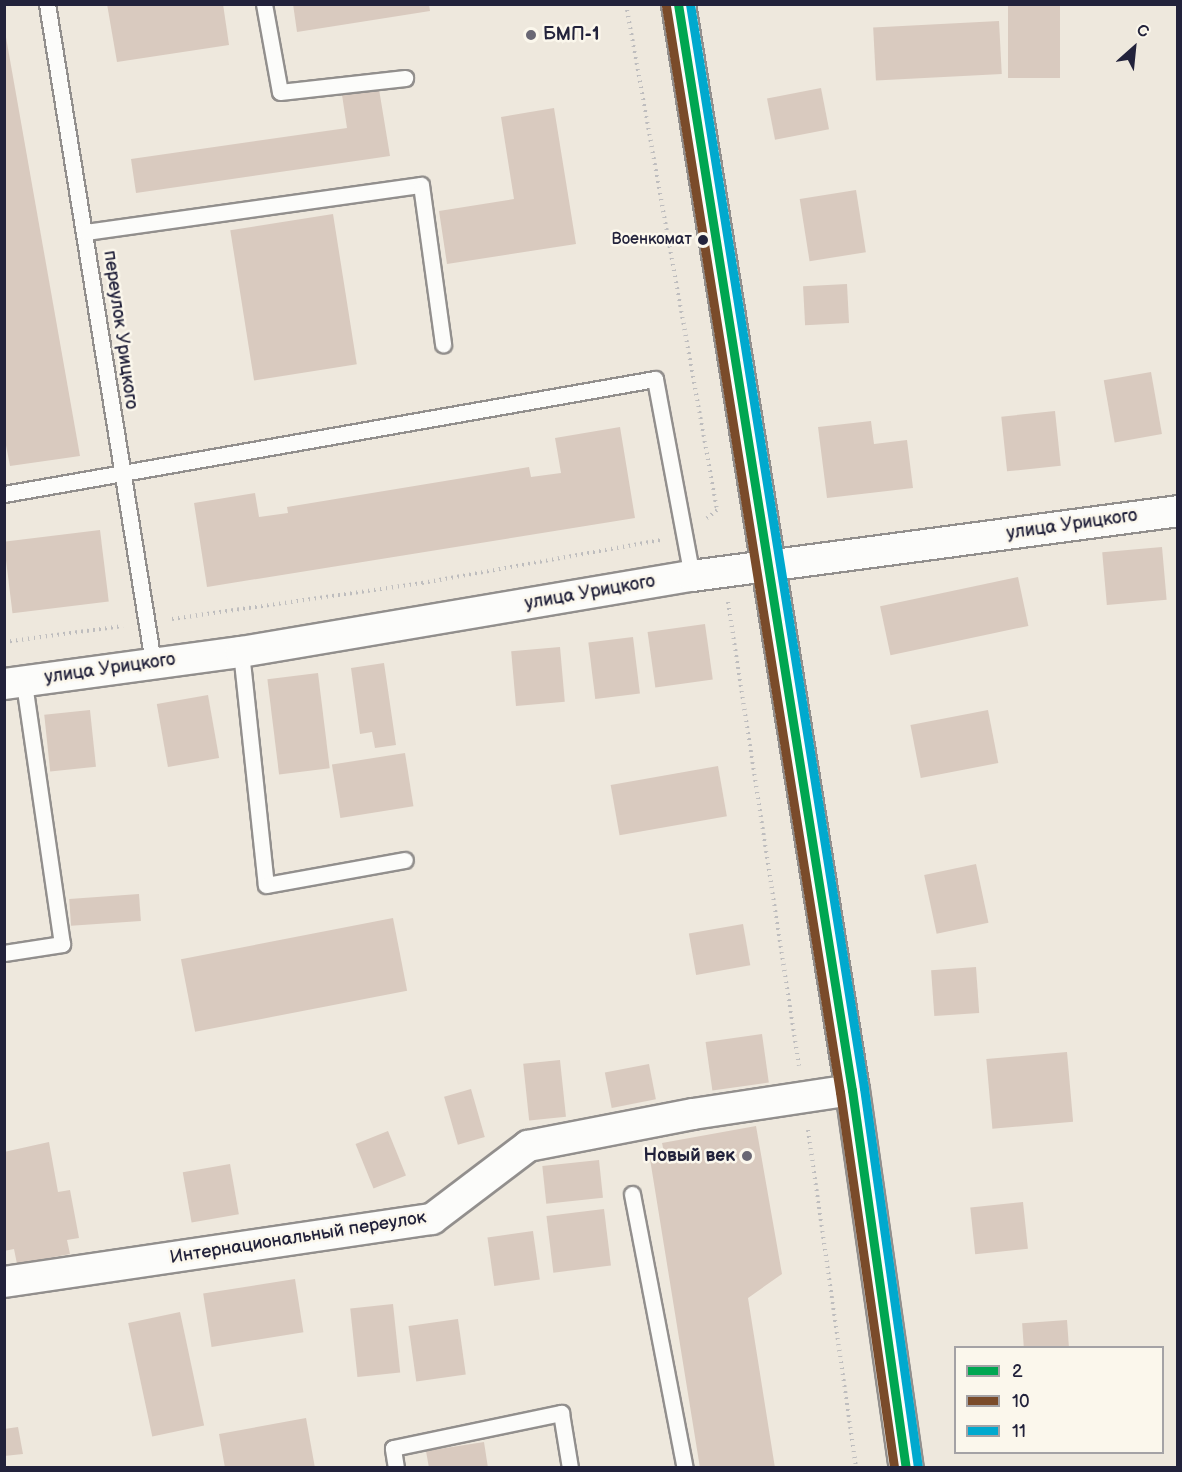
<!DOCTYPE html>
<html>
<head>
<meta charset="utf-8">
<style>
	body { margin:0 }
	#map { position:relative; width:1182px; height:1472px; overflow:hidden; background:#eee8dd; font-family:"Balsamiq Sans",sans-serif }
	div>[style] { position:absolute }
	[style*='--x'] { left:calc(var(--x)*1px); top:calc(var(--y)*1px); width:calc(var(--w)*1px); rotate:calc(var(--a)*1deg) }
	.building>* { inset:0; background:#d9cabf; transform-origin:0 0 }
	.path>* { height:4px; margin-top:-2px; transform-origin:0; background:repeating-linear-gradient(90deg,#bebdbe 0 1.5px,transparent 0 6px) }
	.roads { filter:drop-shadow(2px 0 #928f8d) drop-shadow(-2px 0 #928f8d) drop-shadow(0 2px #928f8d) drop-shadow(0 -2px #928f8d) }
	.lane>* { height:15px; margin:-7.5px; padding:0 7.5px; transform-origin:7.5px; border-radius:7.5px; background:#fcfcfa }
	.street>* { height:30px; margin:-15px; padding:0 15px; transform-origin:15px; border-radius:15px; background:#fcfcfa }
	.secondary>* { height:33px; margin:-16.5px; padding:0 16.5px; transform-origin:16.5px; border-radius:16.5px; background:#fcfcfa }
	.bus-1>* { height:9px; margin:-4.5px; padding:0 4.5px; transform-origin:4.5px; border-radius:4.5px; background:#00a651 }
	.bus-2>* { height:9px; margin:-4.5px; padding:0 4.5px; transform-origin:4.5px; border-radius:4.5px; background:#7a4b2a }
	.bus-3>* { height:9px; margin:-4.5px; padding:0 4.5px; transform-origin:4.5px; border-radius:4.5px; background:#00a9ce }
	.dots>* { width:16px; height:16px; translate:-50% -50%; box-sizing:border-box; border:3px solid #fbf7ec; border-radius:50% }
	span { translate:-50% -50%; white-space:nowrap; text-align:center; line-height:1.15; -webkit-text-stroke:5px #fbf7ec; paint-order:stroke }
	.bus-label { font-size:16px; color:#22223b }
	.right { translate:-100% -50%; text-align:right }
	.poi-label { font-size:18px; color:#22223b; font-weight:700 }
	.left { translate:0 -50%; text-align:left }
	.street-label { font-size:18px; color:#22223b }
	.frame { position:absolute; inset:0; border:6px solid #22223b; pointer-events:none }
	.legend { position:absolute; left:954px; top:1346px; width:210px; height:108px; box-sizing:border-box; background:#fbf7ec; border:2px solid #a4a2a5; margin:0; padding:8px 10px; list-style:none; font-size:18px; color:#22223b }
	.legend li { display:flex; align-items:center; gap:12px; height:30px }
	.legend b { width:30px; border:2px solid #a4a2a5 }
	.north { position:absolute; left:1104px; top:18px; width:60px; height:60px; -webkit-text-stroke:4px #fbf7ec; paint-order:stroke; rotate:27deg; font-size:16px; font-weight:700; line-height:24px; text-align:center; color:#22223b }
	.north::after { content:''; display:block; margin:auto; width:21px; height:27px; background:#22223b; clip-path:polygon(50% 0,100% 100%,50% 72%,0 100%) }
</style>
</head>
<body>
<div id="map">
	<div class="building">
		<div style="clip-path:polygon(107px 4px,223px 4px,229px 45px,117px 62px)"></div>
		<div style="clip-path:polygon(293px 4px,429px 4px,430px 11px,297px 32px)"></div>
		<div style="left:1008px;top:4px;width:52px;height:74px"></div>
		<div style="left:999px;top:21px;width:53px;height:126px;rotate:87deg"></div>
		<div style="clip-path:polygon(4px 26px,80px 456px,10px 466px,4px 435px)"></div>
		<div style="clip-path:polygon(378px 83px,390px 156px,136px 193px,131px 159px,347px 128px,341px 88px)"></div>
		<div style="left:821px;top:88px;width:42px;height:55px;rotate:79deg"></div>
		<div style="clip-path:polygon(554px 108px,576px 244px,447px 264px,439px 211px,514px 199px,501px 117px)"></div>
		<div style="left:856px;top:190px;width:63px;height:57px;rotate:81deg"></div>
		<div style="left:333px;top:214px;width:152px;height:104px;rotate:81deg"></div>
		<div style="left:847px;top:284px;width:39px;height:44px;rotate:87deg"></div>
		<div style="left:1151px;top:372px;width:63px;height:48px;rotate:80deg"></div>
		<div style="left:1055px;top:411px;width:55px;height:54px;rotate:84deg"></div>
		<div style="clip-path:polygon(871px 421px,874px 444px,907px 440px,913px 488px,827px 498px,818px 427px)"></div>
		<div style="clip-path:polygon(620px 427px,635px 518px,207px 587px,194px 503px,255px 493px,259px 517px,288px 513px,287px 507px,529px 467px,531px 477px,561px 473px,555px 438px)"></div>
		<div style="left:100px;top:530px;width:72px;height:97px;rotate:83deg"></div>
		<div style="left:1162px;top:547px;width:53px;height:60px;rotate:85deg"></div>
		<div style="left:1018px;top:577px;width:50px;height:141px;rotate:78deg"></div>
		<div style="left:705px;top:624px;width:56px;height:58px;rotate:82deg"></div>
		<div style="left:633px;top:637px;width:57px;height:45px;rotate:83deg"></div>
		<div style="left:560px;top:647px;width:55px;height:49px;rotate:85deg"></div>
		<div style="clip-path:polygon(384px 663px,396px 745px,375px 748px,372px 732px,360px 734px,351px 668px)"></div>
		<div style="left:318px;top:673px;width:96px;height:51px;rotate:83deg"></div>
		<div style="left:208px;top:695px;width:64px;height:52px;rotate:80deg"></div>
		<div style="left:90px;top:710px;width:57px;height:46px;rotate:84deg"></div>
		<div style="left:988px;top:710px;width:54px;height:79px;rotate:79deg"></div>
		<div style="left:405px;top:753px;width:54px;height:74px;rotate:81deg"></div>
		<div style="left:718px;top:766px;width:51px;height:109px;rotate:80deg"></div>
		<div style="left:976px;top:864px;width:60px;height:53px;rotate:78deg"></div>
		<div style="left:139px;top:894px;width:27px;height:70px;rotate:86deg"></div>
		<div style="left:393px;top:918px;width:74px;height:216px;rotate:79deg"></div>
		<div style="left:743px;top:924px;width:42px;height:55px;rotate:80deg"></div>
		<div style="left:976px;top:967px;width:46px;height:45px;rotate:86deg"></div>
		<div style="left:762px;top:1034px;width:49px;height:57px;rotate:82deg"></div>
		<div style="left:1067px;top:1052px;width:70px;height:81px;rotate:85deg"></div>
		<div style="left:560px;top:1060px;width:57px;height:37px;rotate:84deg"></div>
		<div style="left:649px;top:1064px;width:36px;height:45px;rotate:79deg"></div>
		<div style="left:471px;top:1089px;width:50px;height:28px;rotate:74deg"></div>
		<div style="clip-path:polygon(756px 1126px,782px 1274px,748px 1298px,775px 1468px,700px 1468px,650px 1159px,665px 1157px,662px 1143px)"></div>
		<div style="left:388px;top:1131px;width:48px;height:35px;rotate:68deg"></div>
		<div style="clip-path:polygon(49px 1142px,58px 1192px,70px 1190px,79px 1238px,67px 1240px,70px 1254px,17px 1264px,14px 1249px,4px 1251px,4px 1152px)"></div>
		<div style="left:599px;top:1160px;width:38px;height:57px;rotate:84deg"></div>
		<div style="left:230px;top:1164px;width:51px;height:48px;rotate:80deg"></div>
		<div style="left:1023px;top:1202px;width:47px;height:53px;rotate:84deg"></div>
		<div style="left:604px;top:1209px;width:57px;height:58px;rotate:83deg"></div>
		<div style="left:533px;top:1231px;width:49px;height:46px;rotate:82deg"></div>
		<div style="left:295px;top:1279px;width:54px;height:93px;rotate:81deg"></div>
		<div style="left:393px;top:1304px;width:69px;height:43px;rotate:84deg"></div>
		<div style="left:180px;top:1312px;width:116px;height:53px;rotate:78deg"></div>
		<div style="left:458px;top:1319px;width:56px;height:50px;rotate:82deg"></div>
		<div style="left:1067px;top:1320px;width:28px;height:45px;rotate:86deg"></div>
		<div style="clip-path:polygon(306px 1418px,315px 1468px,225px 1468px,219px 1434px)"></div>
		<div style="clip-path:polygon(18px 1427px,23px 1454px,4px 1456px,4px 1429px)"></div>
		<div style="clip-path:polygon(484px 1442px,488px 1468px,429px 1468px,426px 1451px)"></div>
	</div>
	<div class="path">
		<div style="--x:626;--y:4;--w:514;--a:79.8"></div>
		<div style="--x:717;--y:510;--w:13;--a:141"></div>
		<div style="--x:728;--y:602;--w:469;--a:81.3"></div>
		<div style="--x:172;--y:619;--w:253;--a:-8.2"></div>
		<div style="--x:422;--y:583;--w:244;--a:-10.2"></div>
		<div style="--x:4;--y:642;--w:120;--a:-7.7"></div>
		<div style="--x:808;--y:1130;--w:341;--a:81.9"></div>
	</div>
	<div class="roads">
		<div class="lane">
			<div style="--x:47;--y:4;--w:666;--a:80.85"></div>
			<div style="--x:264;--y:4;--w:89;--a:79.7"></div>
			<div style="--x:280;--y:92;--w:126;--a:-6.4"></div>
			<div style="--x:86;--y:232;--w:338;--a:-8"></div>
			<div style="--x:421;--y:185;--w:161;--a:82.1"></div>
			<div style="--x:4;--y:494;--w:661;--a:-10.02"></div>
			<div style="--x:655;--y:379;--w:200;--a:79.4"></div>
			<div style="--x:241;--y:652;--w:234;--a:83.9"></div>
			<div style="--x:266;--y:885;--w:141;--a:-10.2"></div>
			<div style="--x:4;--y:953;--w:59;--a:-8.8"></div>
			<div style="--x:62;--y:944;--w:265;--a:-98.3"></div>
			<div style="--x:632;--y:1194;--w:279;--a:79.1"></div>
			<div style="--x:396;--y:1468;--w:20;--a:-99"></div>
			<div style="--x:393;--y:1448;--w:172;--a:-11.8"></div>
			<div style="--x:561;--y:1413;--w:56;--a:80.7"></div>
		</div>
		<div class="street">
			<div style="--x:4;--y:684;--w:239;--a:-7.7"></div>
			<div style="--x:241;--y:652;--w:457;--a:-9.6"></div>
			<div style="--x:692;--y:576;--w:490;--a:-7.6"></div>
			<div style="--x:4;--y:1282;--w:433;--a:-8.4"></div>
			<div style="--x:432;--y:1219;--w:121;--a:-37.2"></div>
			<div style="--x:528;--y:1146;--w:168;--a:-11"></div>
			<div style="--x:693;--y:1114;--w:161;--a:-8.6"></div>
		</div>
		<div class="secondary">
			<div style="--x:678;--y:4;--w:1100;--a:80.9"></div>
			<div style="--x:852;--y:1090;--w:382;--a:81.9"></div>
		</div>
	</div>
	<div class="bus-1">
		<div style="--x:678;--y:4;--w:1100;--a:80.9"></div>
		<div style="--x:852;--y:1090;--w:382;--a:81.9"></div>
	</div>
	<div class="bus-2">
		<div style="--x:666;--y:6;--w:1100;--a:80.9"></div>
		<div style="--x:840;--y:1092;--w:380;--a:81.8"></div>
	</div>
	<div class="bus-3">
		<div style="--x:690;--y:4;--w:1098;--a:80.88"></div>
		<div style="--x:864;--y:1088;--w:382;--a:81.9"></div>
	</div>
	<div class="dots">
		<div style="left:531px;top:35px;background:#696774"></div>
		<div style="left:703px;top:240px;background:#22223b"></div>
		<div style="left:747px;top:1156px;background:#696774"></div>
	</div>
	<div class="bus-label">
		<span class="right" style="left:692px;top:240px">Военкомат</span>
	</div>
	<div class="poi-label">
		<span class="left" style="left:543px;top:35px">БМП-1</span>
		<span class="right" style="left:735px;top:1156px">Новый век</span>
	</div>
	<div class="street-label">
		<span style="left:120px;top:330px;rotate:82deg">переулок Урицкого</span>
		<span style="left:1072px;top:525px;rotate:-8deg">улица Урицкого</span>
		<span style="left:590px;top:593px;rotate:-10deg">улица Урицкого</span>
		<span style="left:110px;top:669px;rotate:-8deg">улица Урицкого</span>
		<span style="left:298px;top:1238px;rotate:-9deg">Интернациональный переулок</span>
	</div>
	<div class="frame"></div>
	<ul class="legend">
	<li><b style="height:8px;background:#00a651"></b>2</li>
	<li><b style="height:8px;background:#7a4b2a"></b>10</li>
	<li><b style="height:8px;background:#00a9ce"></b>11</li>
	</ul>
	<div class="north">С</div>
</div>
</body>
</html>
